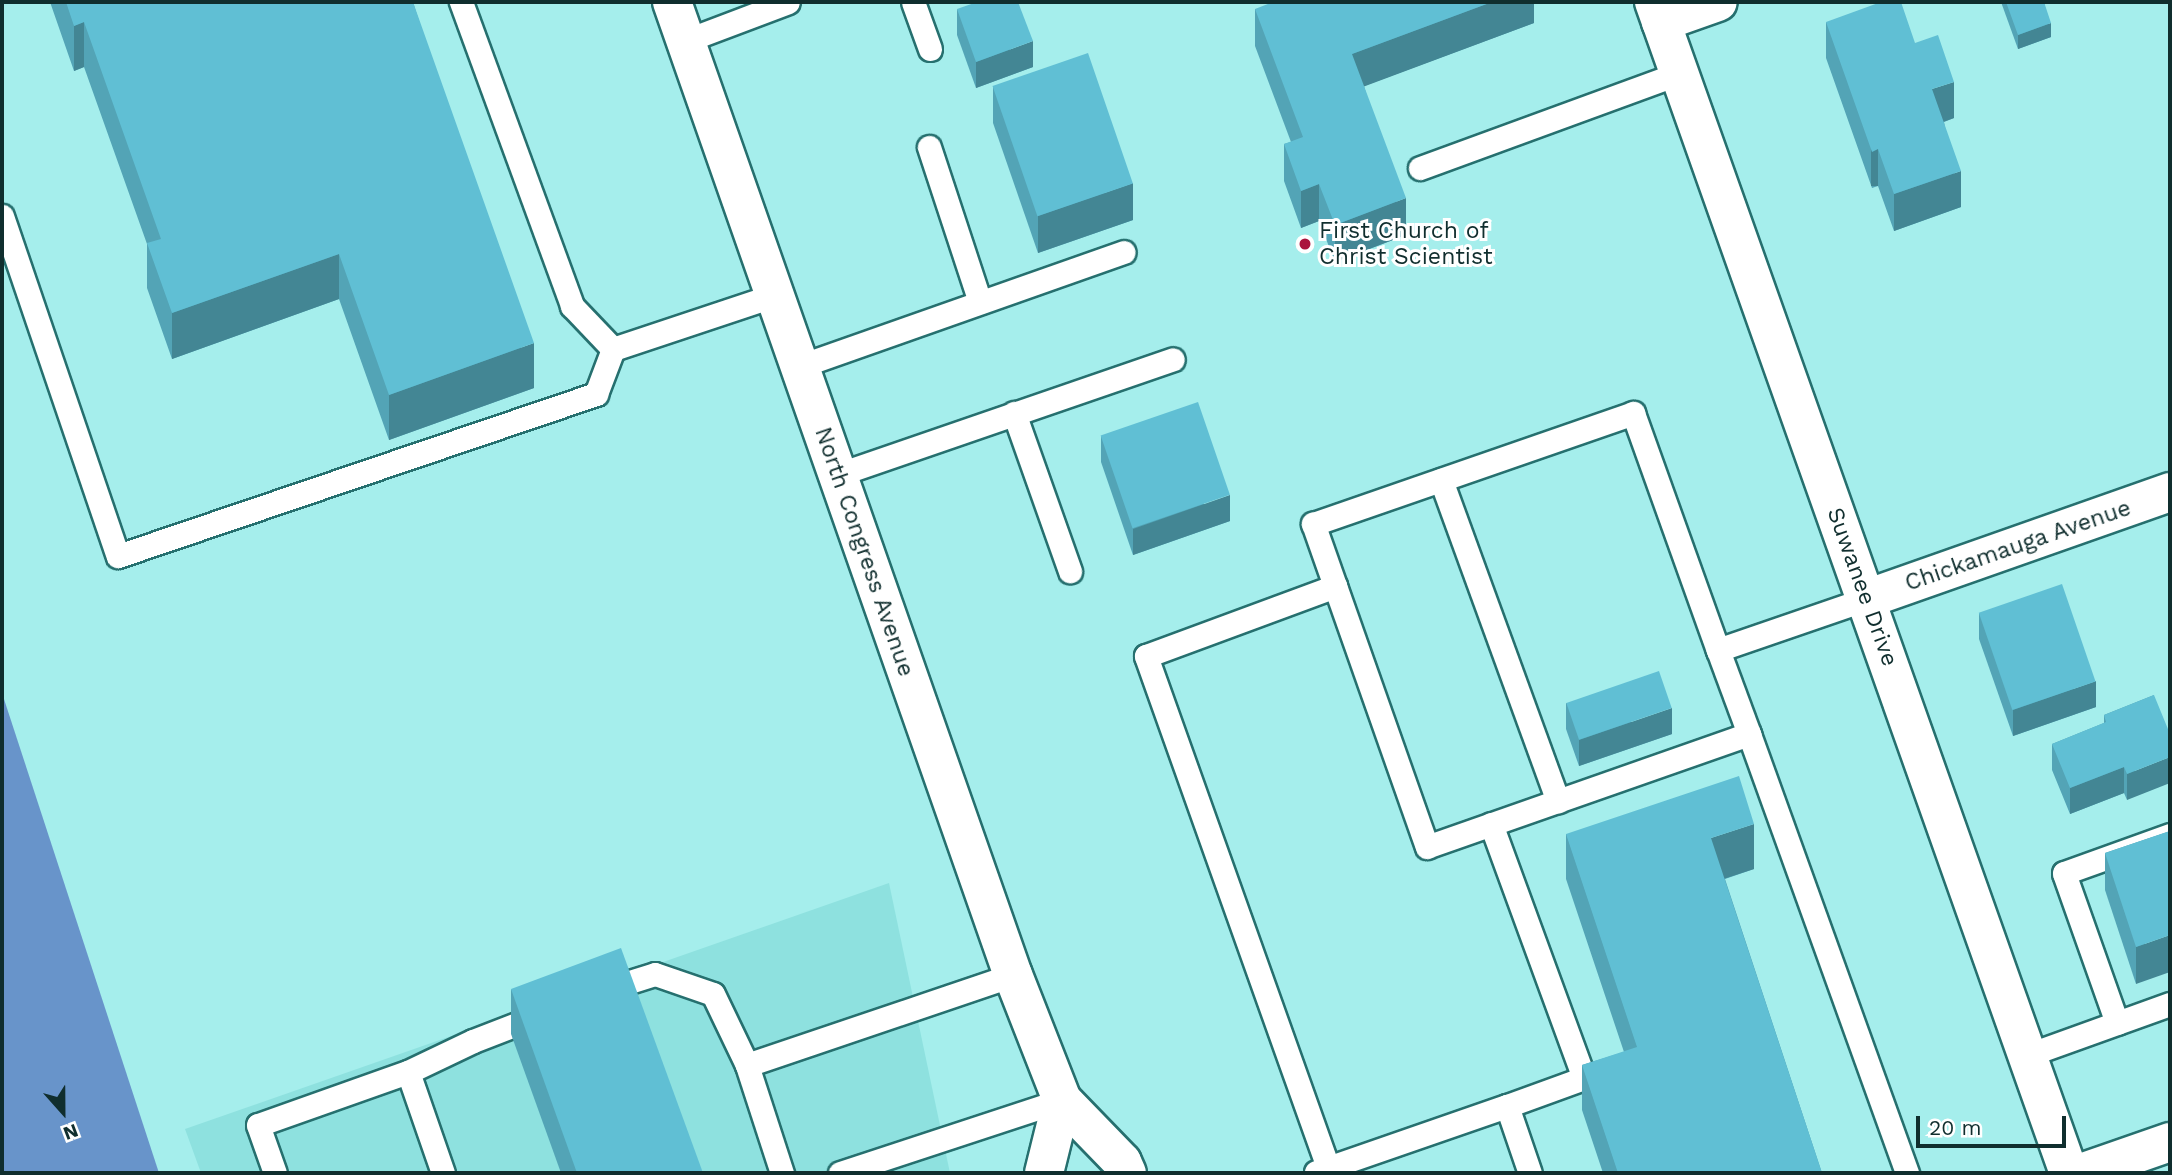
<!DOCTYPE html>
<html>
<head>
<meta charset="utf-8">
<style>
	body { margin:0 }
	#map { position:relative; width:2172px; height:1175px; overflow:hidden; background:#a5eeec; font-family:"Work Sans",sans-serif }
	div>[style] { position:absolute }
	[style*='--x'] { left:calc(var(--x)*1px); top:calc(var(--y)*1px); width:calc(var(--w)*1px); rotate:calc(var(--a)*1deg) }
	.built>* { inset:0; background:#8ee1df }
	.water>* { inset:0; background:#6894ca }
	.roads { filter:drop-shadow(2px 0 #26706f) drop-shadow(-2px 0 #26706f) drop-shadow(0 2px #26706f) drop-shadow(0 -2px #26706f) }
	.service>* { height:23px; margin:-11.5px; padding:0 11.5px; transform-origin:11.5px; border-radius:11.5px; background:#fff }
	.minor>* { height:38px; margin:-19px; padding:0 19px; transform-origin:19px; border-radius:19px; background:#fff }
	.tertiary>* { height:38px; margin:-19px; padding:0 19px; transform-origin:19px; border-radius:19px; background:#fff }
	.wall>* { inset:0; background:#53a4b6 }
	.shaded-wall>* { inset:0; background:#438694; transform-origin:0 0 }
	.building>* { inset:0; background:#60bfd4; transform-origin:0 0 }
	.dots>* { width:19px; height:19px; translate:-50% -50%; box-sizing:border-box; border:4px solid #fff; border-radius:50% }
	span { translate:-50% -50%; white-space:nowrap; text-align:center; line-height:1.15; -webkit-text-stroke:6px #fff; paint-order:stroke }
	.poi-label { font-size:23px; color:#102e2e }
	.left { translate:0 -50%; text-align:left }
	.street-label { font-size:23px; color:#102e2e }
	.frame { position:absolute; inset:0; border:4px solid #102e2e; pointer-events:none }
	.north { position:absolute; left:28px; top:1077px; width:70px; height:70px; -webkit-text-stroke:5px #fff; paint-order:stroke; rotate:159deg; font-size:19px; font-weight:700; line-height:28px; text-align:center; color:#102e2e }
	.north::after { content:''; display:block; margin:auto; width:24px; height:32px; background:#102e2e; clip-path:polygon(50% 0,100% 100%,50% 72%,0 100%) }
	.scale { position:absolute; left:1916px; top:1116px; width:150px; height:32px; box-sizing:border-box; border:4px solid #102e2e; border-top:0; padding-left:9px; font-size:21px; line-height:24px; white-space:nowrap; color:#102e2e; -webkit-text-stroke:5px #fff; paint-order:stroke }
</style>
</head>
<body>
<div id="map">
	<div class="built">
		<div style="clip-path:polygon(889px 883px,950px 1173px,201px 1173px,185px 1129px)"></div>
	</div>
	<div class="water">
		<div style="clip-path:polygon(2px 693px,159px 1173px,2px 1173px)"></div>
	</div>
	<div class="roads">
		<div class="service">
			<div style="--x:461;--y:2;--w:324;--a:69.9"></div>
			<div style="--x:572;--y:306;--w:59;--a:46.4"></div>
			<div style="--x:913;--y:2;--w:50;--a:70.1"></div>
			<div style="--x:685;--y:41;--w:110;--a:-20.7"></div>
			<div style="--x:929;--y:147;--w:163;--a:71.8"></div>
			<div style="--x:1420;--y:168;--w:276;--a:-20.1"></div>
			<div style="--x:2;--y:216;--w:359;--a:71.2"></div>
			<div style="--x:118;--y:556;--w:505;--a:-18.72"></div>
			<div style="--x:596;--y:394;--w:48;--a:-69.3"></div>
			<div style="--x:613;--y:349;--w:171;--a:-18.4"></div>
			<div style="--x:800;--y:366;--w:343;--a:-19.4"></div>
			<div style="--x:1014;--y:413;--w:168;--a:70.5"></div>
			<div style="--x:837;--y:475;--w:355;--a:-19"></div>
			<div style="--x:1441;--y:480;--w:342;--a:70"></div>
			<div style="--x:1718;--y:650;--w:157;--a:-19"></div>
			<div style="--x:1749;--y:734;--w:341;--a:160.7"></div>
			<div style="--x:1427;--y:847;--w:343;--a:-109.4"></div>
			<div style="--x:1313;--y:524;--w:339;--a:-19.1"></div>
			<div style="--x:1633;--y:413;--w:252;--a:70.3"></div>
			<div style="--x:1718;--y:650;--w:90;--a:69.7"></div>
			<div style="--x:1749;--y:734;--w:467;--a:70.2"></div>
			<div style="--x:1491;--y:824;--w:270;--a:69.9"></div>
			<div style="--x:1584;--y:1078;--w:82;--a:160"></div>
			<div style="--x:604;--y:990;--w:53;--a:-17.4"></div>
			<div style="--x:655;--y:974;--w:61;--a:19"></div>
			<div style="--x:713;--y:994;--w:79;--a:64.4"></div>
			<div style="--x:2117;--y:1023;--w:159;--a:-109.5"></div>
			<div style="--x:2064;--y:873;--w:113;--a:-19.7"></div>
			<div style="--x:2028;--y:1055;--w:151;--a:-19.8"></div>
			<div style="--x:408;--y:1072;--w:72;--a:-25.5"></div>
			<div style="--x:473;--y:1041;--w:72;--a:-21.2"></div>
			<div style="--x:1316;--y:1172;--w:202;--a:-19.1"></div>
			<div style="--x:1507;--y:1106;--w:71;--a:71.1"></div>
			<div style="--x:275;--y:1173;--w:51;--a:-109.5"></div>
			<div style="--x:258;--y:1125;--w:159;--a:-19.5"></div>
			<div style="--x:408;--y:1072;--w:107;--a:70.9"></div>
			<div style="--x:782;--y:1173;--w:114;--a:-108"></div>
			<div style="--x:747;--y:1065;--w:281;--a:-18.7"></div>
			<div style="--x:840;--y:1173;--w:234;--a:-18.2"></div>
			<div style="--x:1330;--y:1173;--w:549;--a:-109.59"></div>
			<div style="--x:1146;--y:656;--w:202;--a:-20.3"></div>
		</div>
		<div class="minor">
			<div style="--x:1654;--y:2;--w:1242;--a:70.49"></div>
			<div style="--x:1661;--y:22;--w:60;--a:-19.3"></div>
			<div style="--x:1866;--y:599;--w:322;--a:-19.4"></div>
			<div style="--x:2081;--y:1173;--w:94;--a:-19.2"></div>
		</div>
		<div class="tertiary">
			<div style="--x:672;--y:2;--w:1031;--a:70.69"></div>
			<div style="--x:1013;--y:975;--w:134;--a:68.6"></div>
			<div style="--x:1062;--y:1100;--w:86;--a:45.9"></div>
			<div style="--x:1122;--y:1162;--w:12;--a:66"></div>
			<div style="--x:1044;--y:1173;--w:75;--a:-76.1"></div>
		</div>
	</div>
	<div class="wall">
		<div style="clip-path:polygon(50px 2px,413px 2px,534px 388px,389px 440px,339px 299px,172px 359px,147px 288px,147px 244px,84px 67px,74px 71px)"></div>
		<div style="clip-path:polygon(1534px 2px,1534px 23px,1364px 86px,1406px 235px,1335px 262px,1319px 221px,1301px 228px,1284px 181px,1284px 144px,1291px 142px,1255px 46px,1255px 9px)"></div>
		<div style="clip-path:polygon(2001px 2px,2044px 2px,2051px 37px,2018px 49px)"></div>
		<div style="clip-path:polygon(957px 9px,1033px 67px,976px 88px,957px 35px)"></div>
		<div style="clip-path:polygon(1826px 22px,1954px 118px,1944px 122px,1961px 207px,1894px 231px,1878px 186px,1872px 188px,1826px 58px)"></div>
		<div style="clip-path:polygon(993px 86px,1133px 220px,1038px 253px,993px 123px)"></div>
		<div style="clip-path:polygon(1101px 436px,1230px 521px,1133px 555px,1101px 462px)"></div>
		<div style="clip-path:polygon(1979px 613px,2096px 707px,2013px 736px,1979px 639px)"></div>
		<div style="clip-path:polygon(2154px 695px,2127px 800px,2124px 793px,2070px 814px,2052px 770px,2052px 744px,2104px 723px,2104px 715px)"></div>
		<div style="clip-path:polygon(1566px 703px,1672px 734px,1579px 766px,1566px 729px)"></div>
		<div style="clip-path:polygon(2170px 831px,2136px 984px,2105px 890px,2105px 853px)"></div>
		<div style="clip-path:polygon(1566px 834px,1754px 869px,1725px 879px,1822px 1173px,1603px 1173px,1582px 1110px,1582px 1065px,1624px 1052px,1566px 879px)"></div>
		<div style="clip-path:polygon(511px 989px,703px 1173px,561px 1173px,511px 1034px)"></div>
	</div>
	<div class="shaded-wall">
		<div style="clip-path:polygon(1492px 2px,1534px 2px,1534px 23px,1352px 91px,1352px 54px)"></div>
		<div style="clip-path:polygon(84px 22px,84px 67px,74px 71px,74px 26px)"></div>
		<div style="clip-path:polygon(2051px 23px,2051px 37px,2018px 49px,2018px 35px)"></div>
		<div style="clip-path:polygon(1033px 41px,1033px 67px,976px 88px,976px 62px)"></div>
		<div style="clip-path:polygon(1954px 82px,1954px 118px,1932px 126px,1932px 89px)"></div>
		<div style="left:1878px;top:149px;width:37px;height:7px;rotate:90deg"></div>
		<div style="clip-path:polygon(1961px 171px,1961px 207px,1894px 231px,1894px 194px)"></div>
		<div style="clip-path:polygon(1133px 183px,1133px 220px,1038px 253px,1038px 216px)"></div>
		<div style="clip-path:polygon(1319px 184px,1319px 221px,1301px 228px,1301px 191px)"></div>
		<div style="clip-path:polygon(1406px 198px,1406px 235px,1335px 262px,1335px 225px)"></div>
		<div style="clip-path:polygon(339px 254px,339px 299px,172px 359px,172px 313px)"></div>
		<div style="clip-path:polygon(534px 343px,534px 388px,389px 440px,389px 395px)"></div>
		<div style="clip-path:polygon(1230px 495px,1230px 521px,1133px 555px,1133px 529px)"></div>
		<div style="clip-path:polygon(2096px 681px,2096px 707px,2013px 736px,2013px 710px)"></div>
		<div style="clip-path:polygon(1672px 708px,1672px 734px,1579px 766px,1579px 740px)"></div>
		<div style="clip-path:polygon(2170px 757px,2170px 783px,2127px 800px,2127px 774px)"></div>
		<div style="clip-path:polygon(2124px 767px,2124px 793px,2070px 814px,2070px 788px)"></div>
		<div style="clip-path:polygon(1754px 824px,1754px 869px,1711px 883px,1711px 838px)"></div>
		<div style="clip-path:polygon(2170px 935px,2170px 972px,2136px 984px,2136px 947px)"></div>
	</div>
	<div class="building">
		<div style="clip-path:polygon(66px 2px,413px 2px,534px 343px,389px 395px,339px 254px,172px 313px,147px 243px,161px 239px,84px 22px,74px 26px)"></div>
		<div style="clip-path:polygon(977px 2px,1018px 2px,1033px 41px,976px 62px,957px 9px)"></div>
		<div style="clip-path:polygon(1273px 2px,1492px 2px,1352px 54px,1406px 198px,1335px 225px,1319px 184px,1301px 191px,1284px 144px,1303px 137px,1255px 9px)"></div>
		<div style="clip-path:polygon(1881px 2px,1901px 2px,1915px 43px,1938px 35px,1954px 82px,1932px 89px,1961px 171px,1894px 194px,1878px 149px,1872px 152px,1826px 22px)"></div>
		<div style="clip-path:polygon(2006px 2px,2044px 2px,2051px 23px,2018px 35px)"></div>
		<div style="left:1088px;top:53px;width:138px;height:101px;rotate:71deg"></div>
		<div style="left:1198px;top:402px;width:98px;height:103px;rotate:71deg"></div>
		<div style="left:2062px;top:584px;width:103px;height:88px;rotate:71deg"></div>
		<div style="left:1659px;top:671px;width:39px;height:98px;rotate:71deg"></div>
		<div style="clip-path:polygon(2154px 695px,2170px 734px,2170px 757px,2127px 774px,2124px 767px,2070px 788px,2052px 744px,2106px 722px,2104px 715px)"></div>
		<div style="clip-path:polygon(1739px 776px,1754px 824px,1711px 838px,1822px 1173px,1618px 1173px,1582px 1065px,1637px 1047px,1566px 834px)"></div>
		<div style="clip-path:polygon(2170px 831px,2170px 935px,2136px 947px,2105px 853px)"></div>
		<div style="clip-path:polygon(621px 948px,703px 1173px,577px 1173px,511px 989px)"></div>
	</div>
	<div class="dots">
		<div style="left:1305px;top:244px;background:#aa143d"></div>
	</div>
	<div class="poi-label">
		<span class="left" style="left:1319px;top:244px">First Church of<br>Christ Scientist</span>
	</div>
	<div class="street-label">
		<span style="left:2018px;top:546px;rotate:-19deg">Chickamauga Avenue</span>
		<span style="left:864px;top:552px;rotate:71deg">North Congress Avenue</span>
		<span style="left:1862px;top:587px;rotate:70deg">Suwanee Drive</span>
	</div>
	<div class="frame"></div>
	<div class="north">N</div>
	<div class="scale">20 m</div>
</div>
</body>
</html>
